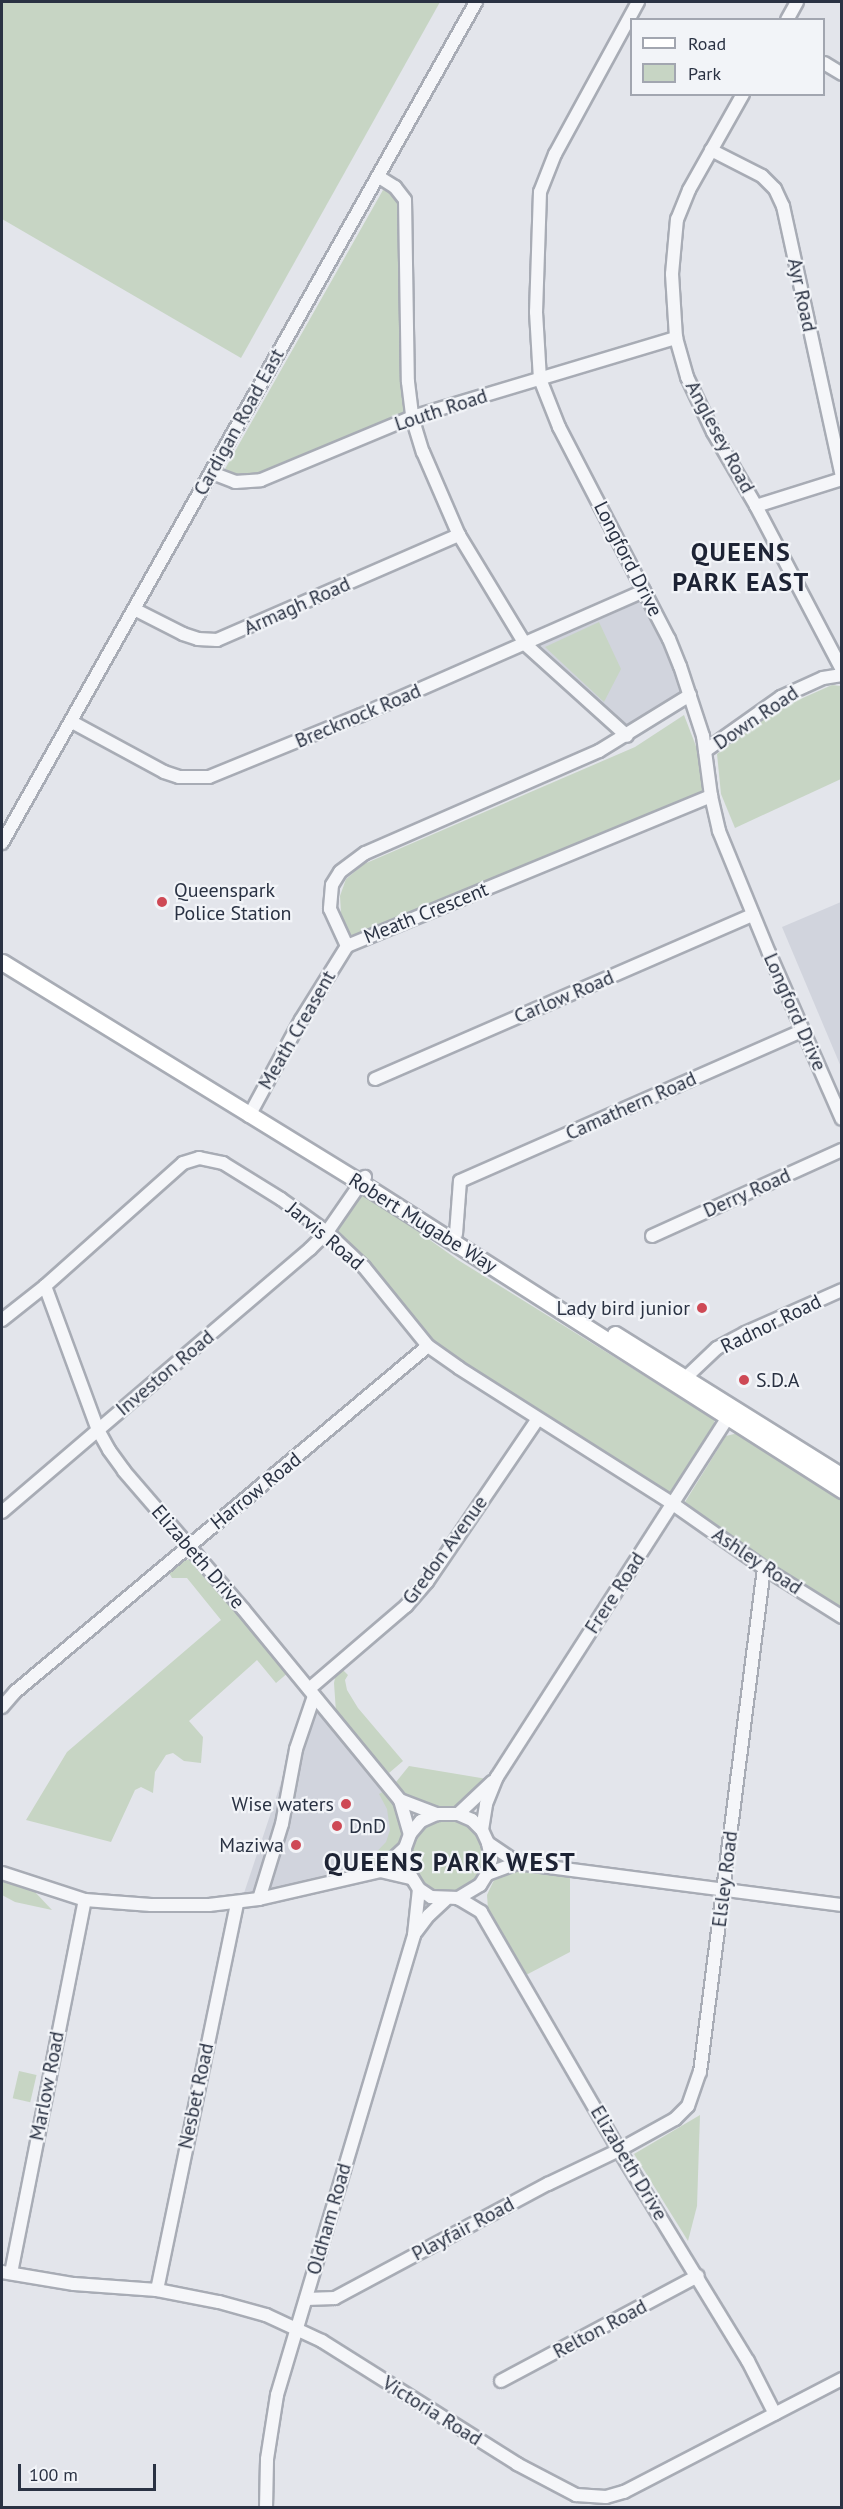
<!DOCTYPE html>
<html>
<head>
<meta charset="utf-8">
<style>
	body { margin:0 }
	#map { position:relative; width:843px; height:2509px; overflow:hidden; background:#e3e5eb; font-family:"PT Sans",sans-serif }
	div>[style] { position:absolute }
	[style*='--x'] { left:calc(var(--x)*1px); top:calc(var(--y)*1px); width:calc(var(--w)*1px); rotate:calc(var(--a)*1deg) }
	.built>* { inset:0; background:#d1d4dd }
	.green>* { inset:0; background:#c7d5c4; transform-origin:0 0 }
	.round { border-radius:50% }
	.roads { filter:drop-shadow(2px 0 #a8acb5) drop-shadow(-2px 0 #a8acb5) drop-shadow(0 2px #a8acb5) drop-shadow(0 -2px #a8acb5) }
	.minor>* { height:12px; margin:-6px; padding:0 6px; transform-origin:6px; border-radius:6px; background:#f5f6f9 }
	.major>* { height:15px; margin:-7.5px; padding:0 7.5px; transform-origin:7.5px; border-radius:7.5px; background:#fff }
	.dots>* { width:16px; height:16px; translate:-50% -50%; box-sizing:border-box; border:3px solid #f2f4f8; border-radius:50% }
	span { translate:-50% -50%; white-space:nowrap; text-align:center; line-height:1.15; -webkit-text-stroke:4.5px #f2f4f8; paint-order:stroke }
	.street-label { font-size:20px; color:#2a3243 }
	.poi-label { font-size:20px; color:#2a3243 }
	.left { translate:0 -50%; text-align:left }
	.right { translate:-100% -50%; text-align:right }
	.district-label { font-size:26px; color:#1d2334; font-weight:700; letter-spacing:1.5px }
	.frame { position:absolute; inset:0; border:3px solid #2a3243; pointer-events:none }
	.legend { position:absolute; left:630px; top:18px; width:195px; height:78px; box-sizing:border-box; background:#f2f4f8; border:2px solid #a2a6b0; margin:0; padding:8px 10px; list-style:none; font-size:18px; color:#2a3243 }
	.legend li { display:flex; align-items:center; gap:12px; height:30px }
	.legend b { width:30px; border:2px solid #a2a6b0 }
	.scale { position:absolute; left:18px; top:2464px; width:138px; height:27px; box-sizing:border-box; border:3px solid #2a3243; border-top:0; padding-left:8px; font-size:18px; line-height:21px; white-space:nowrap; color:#2a3243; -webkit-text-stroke:4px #f2f4f8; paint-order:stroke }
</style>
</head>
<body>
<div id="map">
	<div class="built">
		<div style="clip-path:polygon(643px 593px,688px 694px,628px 733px,534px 646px)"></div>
		<div style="clip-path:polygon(841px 902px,841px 1067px,782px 927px)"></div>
		<div style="clip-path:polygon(310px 1696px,398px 1801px,408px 1834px,378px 1869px,243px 1896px)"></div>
	</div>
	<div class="green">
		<div style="clip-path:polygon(2px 2px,440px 2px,241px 358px,2px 219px)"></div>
		<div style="clip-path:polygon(383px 190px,395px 194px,400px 205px,400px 384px,404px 412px,332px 446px,258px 474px,241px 476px,225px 469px)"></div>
		<div style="clip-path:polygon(599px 622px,621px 669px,604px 702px,545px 647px)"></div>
		<div style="clip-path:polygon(832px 685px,841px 686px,841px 779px,735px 828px,721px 794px,717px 754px,778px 709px)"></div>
		<div style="clip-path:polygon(684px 715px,699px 754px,703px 793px,351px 937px,341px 913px,340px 896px,346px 879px,364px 864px,635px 747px)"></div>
		<div style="clip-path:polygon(361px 1191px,458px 1260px,714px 1419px,715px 1431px,673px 1496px,665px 1495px,461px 1366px,431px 1342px,334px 1231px)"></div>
		<div style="clip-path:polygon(738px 1433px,841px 1497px,841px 1609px,768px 1563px,685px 1502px,726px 1436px)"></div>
		<div style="clip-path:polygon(182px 1560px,189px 1560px,198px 1564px,289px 1672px,276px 1683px,257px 1660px,189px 1721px,203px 1737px,201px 1763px,184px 1761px,173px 1753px,166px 1755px,155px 1772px,153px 1793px,141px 1787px,135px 1790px,111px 1842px,26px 1820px,67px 1752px,221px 1620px,187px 1578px,172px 1578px,168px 1571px)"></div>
		<div style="clip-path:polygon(342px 1669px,348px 1675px,345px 1680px,347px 1690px,358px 1708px,403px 1761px,389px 1773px,336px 1712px,334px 1683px,336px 1673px)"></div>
		<div style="clip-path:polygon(409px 1766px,487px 1779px,456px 1807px,435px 1809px,408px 1797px,396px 1782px)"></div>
		<div style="clip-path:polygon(386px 1790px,397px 1802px,406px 1833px,400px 1847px,378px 1866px,366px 1869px,364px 1865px,386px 1842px,390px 1830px,387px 1809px,379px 1794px)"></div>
		<div class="round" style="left:410px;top:1820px;width:74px;height:74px"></div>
		<div style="clip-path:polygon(521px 1868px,570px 1874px,570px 1952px,526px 1975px,488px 1909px,487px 1895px,494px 1880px,505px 1872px)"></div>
		<div style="clip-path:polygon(2px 1878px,35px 1892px,52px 1910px,15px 1902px,2px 1895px)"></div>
		<div style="left:19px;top:2071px;width:18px;height:28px;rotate:13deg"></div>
		<div style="clip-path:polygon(700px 2115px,697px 2206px,688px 2241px,634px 2154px)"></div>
	</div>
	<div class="roads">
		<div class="minor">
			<div style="--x:638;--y:2;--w:173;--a:118.6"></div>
			<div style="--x:555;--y:154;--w:41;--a:111.5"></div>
			<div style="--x:540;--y:192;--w:120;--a:91.9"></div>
			<div style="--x:536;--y:312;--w:67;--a:86.6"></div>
			<div style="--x:540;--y:379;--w:52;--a:68.4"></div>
			<div style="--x:559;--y:427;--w:239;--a:62.6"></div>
			<div style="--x:669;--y:639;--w:29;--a:68"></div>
			<div style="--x:680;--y:666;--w:74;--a:71.8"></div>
			<div style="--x:703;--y:736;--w:61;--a:82.4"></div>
			<div style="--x:711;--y:796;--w:36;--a:77"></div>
			<div style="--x:719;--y:831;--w:132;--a:67.7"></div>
			<div style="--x:769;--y:953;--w:181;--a:66.3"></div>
			<div style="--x:787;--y:20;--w:21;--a:-61"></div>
			<div style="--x:824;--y:63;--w:21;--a:31"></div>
			<div style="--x:743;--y:94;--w:110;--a:119.4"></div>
			<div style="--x:689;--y:190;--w:31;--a:112"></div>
			<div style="--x:677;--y:219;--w:55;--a:95.2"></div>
			<div style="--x:672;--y:274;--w:64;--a:86.4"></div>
			<div style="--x:676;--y:338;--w:41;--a:74.2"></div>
			<div style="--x:687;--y:377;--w:61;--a:64.7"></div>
			<div style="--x:713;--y:432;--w:86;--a:59.8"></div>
			<div style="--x:756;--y:506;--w:185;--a:62.3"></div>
			<div style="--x:711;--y:150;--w:57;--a:27"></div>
			<div style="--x:762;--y:176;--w:18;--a:45"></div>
			<div style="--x:775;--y:189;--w:19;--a:65"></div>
			<div style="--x:783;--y:206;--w:276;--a:77.7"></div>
			<div style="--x:379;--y:177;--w:19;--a:32"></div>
			<div style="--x:395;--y:187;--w:16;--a:52"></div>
			<div style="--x:405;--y:200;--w:182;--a:89.1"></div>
			<div style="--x:408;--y:382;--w:35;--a:83"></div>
			<div style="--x:412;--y:417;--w:37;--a:73"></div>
			<div style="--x:423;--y:452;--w:90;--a:66.6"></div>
			<div style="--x:459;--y:535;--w:127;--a:58.8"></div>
			<div style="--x:525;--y:644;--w:137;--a:42"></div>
			<div style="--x:212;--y:473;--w:25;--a:21"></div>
			<div style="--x:235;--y:482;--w:26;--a:-4"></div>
			<div style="--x:261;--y:480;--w:164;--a:-22.6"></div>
			<div style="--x:412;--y:417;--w:276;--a:-16.7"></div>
			<div style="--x:756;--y:506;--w:90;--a:-17.4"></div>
			<div style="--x:134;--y:609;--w:55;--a:27"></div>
			<div style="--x:183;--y:634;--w:16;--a:18"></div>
			<div style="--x:198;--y:639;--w:19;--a:3"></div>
			<div style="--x:217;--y:640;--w:264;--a:-23.5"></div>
			<div style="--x:690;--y:695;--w:107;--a:148.4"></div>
			<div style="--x:599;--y:751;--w:255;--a:156.4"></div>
			<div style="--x:365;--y:853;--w:31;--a:143"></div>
			<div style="--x:340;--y:872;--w:15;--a:122"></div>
			<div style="--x:332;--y:885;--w:24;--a:95"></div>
			<div style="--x:330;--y:909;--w:41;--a:65.3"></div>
			<div style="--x:347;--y:946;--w:394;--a:-22.4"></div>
			<div style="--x:72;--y:722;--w:105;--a:28.5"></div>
			<div style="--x:164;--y:772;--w:16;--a:18"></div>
			<div style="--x:179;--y:777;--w:30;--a:0"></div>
			<div style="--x:209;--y:777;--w:164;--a:-22.2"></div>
			<div style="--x:361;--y:715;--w:309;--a:-23.7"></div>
			<div style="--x:705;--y:751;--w:93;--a:-35.4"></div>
			<div style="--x:781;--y:697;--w:46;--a:-24.3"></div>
			<div style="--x:823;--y:678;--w:19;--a:-9"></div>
			<div style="--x:2;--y:843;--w:965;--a:-60.59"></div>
			<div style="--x:375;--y:1079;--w:412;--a:-23.5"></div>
			<div style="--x:249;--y:1116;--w:109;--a:-61.6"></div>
			<div style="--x:301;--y:1020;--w:87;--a:-58.1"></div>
			<div style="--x:456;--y:1234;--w:53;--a:-85.7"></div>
			<div style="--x:460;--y:1181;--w:373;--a:-23.7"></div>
			<div style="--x:652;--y:1236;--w:209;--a:-24.4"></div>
			<div style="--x:45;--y:1286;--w:153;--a:69.8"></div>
			<div style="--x:98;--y:1430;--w:23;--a:61"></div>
			<div style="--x:109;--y:1450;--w:26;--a:54"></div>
			<div style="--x:124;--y:1471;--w:182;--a:49.2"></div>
			<div style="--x:243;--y:1609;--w:247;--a:50.6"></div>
			<div style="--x:400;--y:1800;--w:35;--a:74"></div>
			<div style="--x:2;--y:1320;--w:55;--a:-38.3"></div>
			<div style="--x:45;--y:1286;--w:185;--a:-41.7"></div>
			<div style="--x:183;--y:1163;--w:17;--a:-17"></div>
			<div style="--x:199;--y:1158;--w:25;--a:12"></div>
			<div style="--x:223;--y:1163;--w:68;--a:31.8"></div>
			<div style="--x:281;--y:1199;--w:57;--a:35.7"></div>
			<div style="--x:327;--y:1232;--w:51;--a:43.4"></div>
			<div style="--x:364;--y:1267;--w:102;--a:51"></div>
			<div style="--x:428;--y:1346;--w:38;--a:35"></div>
			<div style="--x:459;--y:1368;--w:254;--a:32.4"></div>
			<div style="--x:673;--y:1504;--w:111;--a:35.1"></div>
			<div style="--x:764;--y:1568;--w:92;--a:32.1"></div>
			<div style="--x:680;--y:1383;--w:51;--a:-43.4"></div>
			<div style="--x:717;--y:1348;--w:32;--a:-28"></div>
			<div style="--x:745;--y:1333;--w:106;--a:-23.9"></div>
			<div style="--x:2;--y:1512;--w:405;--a:-40.5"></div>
			<div style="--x:310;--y:1249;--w:24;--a:-45"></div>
			<div style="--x:327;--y:1232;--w:67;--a:-55.4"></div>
			<div style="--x:309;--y:1689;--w:128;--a:-40.6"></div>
			<div style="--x:406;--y:1606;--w:32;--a:-49"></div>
			<div style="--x:427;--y:1582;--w:196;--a:-55.8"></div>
			<div style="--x:2;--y:1707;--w:20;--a:-49"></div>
			<div style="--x:15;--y:1692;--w:539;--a:-39.96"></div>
			<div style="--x:400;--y:1800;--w:40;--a:21"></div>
			<div style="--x:437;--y:1814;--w:21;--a:0"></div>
			<div style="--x:458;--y:1814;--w:15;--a:23"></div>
			<div style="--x:472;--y:1820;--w:14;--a:45"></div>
			<div style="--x:482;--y:1830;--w:14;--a:65"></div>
			<div style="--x:488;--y:1843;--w:16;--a:79"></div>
			<div style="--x:491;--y:1859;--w:16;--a:105"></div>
			<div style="--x:487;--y:1874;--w:13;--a:122"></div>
			<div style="--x:480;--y:1885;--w:26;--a:149"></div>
			<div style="--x:458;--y:1898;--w:27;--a:-178"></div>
			<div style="--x:431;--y:1897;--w:14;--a:-146"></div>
			<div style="--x:419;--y:1889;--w:25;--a:-122"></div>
			<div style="--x:406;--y:1868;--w:20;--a:-93"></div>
			<div style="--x:405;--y:1848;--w:15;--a:-70"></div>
			<div style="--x:410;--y:1834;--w:17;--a:-50"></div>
			<div style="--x:421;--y:1821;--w:17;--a:-24"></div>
			<div style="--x:458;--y:1814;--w:47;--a:-43.3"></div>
			<div style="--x:482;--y:1830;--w:26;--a:-81"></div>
			<div style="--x:486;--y:1804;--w:29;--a:-68"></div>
			<div style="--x:497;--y:1777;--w:436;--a:-57.3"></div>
			<div style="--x:488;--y:1843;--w:36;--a:34"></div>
			<div style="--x:518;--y:1863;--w:327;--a:7.4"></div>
			<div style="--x:380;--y:1871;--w:34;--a:-43"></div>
			<div style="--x:2;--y:1873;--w:87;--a:18"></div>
			<div style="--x:85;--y:1900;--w:66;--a:4.3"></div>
			<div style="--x:151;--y:1905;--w:58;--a:0"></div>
			<div style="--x:209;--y:1905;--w:50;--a:-6.8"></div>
			<div style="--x:259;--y:1899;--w:124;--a:-13"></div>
			<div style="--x:380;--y:1871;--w:31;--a:13"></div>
			<div style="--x:487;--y:1874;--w:33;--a:-20"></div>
			<div style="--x:458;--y:1898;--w:27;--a:31"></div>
			<div style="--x:481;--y:1912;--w:275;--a:59.9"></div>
			<div style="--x:619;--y:2150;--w:247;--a:58.6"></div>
			<div style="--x:748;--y:2361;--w:59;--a:63"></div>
			<div style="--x:259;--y:1899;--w:78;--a:-73"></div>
			<div style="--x:282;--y:1824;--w:76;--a:-79.4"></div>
			<div style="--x:296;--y:1749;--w:56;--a:-71.2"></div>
			<div style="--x:416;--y:1932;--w:21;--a:-53"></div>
			<div style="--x:429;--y:1915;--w:22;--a:-43"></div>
			<div style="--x:2;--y:2272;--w:73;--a:9.5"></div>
			<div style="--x:74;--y:2284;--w:83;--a:4.1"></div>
			<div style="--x:157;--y:2290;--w:63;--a:11"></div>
			<div style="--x:219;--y:2302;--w:49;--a:15.5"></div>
			<div style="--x:266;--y:2315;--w:62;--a:24.9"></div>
			<div style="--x:322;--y:2341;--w:231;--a:32.2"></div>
			<div style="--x:517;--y:2464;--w:67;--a:27.7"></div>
			<div style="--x:576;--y:2495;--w:30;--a:4"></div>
			<div style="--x:606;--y:2497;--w:19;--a:-16"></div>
			<div style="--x:624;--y:2492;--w:246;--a:-27.4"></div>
			<div style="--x:11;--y:2273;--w:380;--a:-78.8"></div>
			<div style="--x:157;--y:2290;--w:396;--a:-78.3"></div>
			<div style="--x:306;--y:2299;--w:29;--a:-2"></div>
			<div style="--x:335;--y:2298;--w:242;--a:-28.2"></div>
			<div style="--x:548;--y:2184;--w:79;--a:-25.6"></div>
			<div style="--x:619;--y:2150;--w:64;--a:-29"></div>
			<div style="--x:675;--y:2119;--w:18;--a:-45"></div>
			<div style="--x:688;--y:2106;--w:36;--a:-71"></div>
			<div style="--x:700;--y:2072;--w:508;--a:-82.76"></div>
			<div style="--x:501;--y:2381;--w:223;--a:-28.1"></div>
			<div style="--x:266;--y:2508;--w:49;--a:-88.8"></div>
			<div style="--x:267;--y:2459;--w:65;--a:-81.1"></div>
			<div style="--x:277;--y:2395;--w:480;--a:-73.4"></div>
			<div style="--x:414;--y:1935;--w:46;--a:-83.8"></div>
		</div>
		<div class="major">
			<div style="--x:2;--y:962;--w:422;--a:31.6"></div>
			<div style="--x:361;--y:1183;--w:571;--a:32.55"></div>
			<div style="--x:615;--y:1334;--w:268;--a:32"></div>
		</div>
	</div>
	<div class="dots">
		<div style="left:162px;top:902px;background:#ce4955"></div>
		<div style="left:702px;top:1308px;background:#ce4955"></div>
		<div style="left:744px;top:1380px;background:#ce4955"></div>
		<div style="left:346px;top:1804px;background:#ce4955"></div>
		<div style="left:337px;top:1826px;background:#ce4955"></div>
		<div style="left:296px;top:1845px;background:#ce4955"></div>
	</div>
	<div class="street-label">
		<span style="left:802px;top:295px;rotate:78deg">Ayr Road</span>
		<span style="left:441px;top:410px;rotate:-18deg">Louth Road</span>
		<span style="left:239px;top:422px;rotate:-61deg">Cardigan Road East</span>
		<span style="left:720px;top:437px;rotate:62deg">Anglesey Road</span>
		<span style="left:628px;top:559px;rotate:63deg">Longford Drive</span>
		<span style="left:297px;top:606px;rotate:-24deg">Armagh Road</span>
		<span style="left:358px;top:716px;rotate:-23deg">Brecknock Road</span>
		<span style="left:756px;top:718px;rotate:-34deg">Down Road</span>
		<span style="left:426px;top:913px;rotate:-22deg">Meath Crescent</span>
		<span style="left:564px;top:997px;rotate:-23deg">Carlow Road</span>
		<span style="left:795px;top:1012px;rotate:66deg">Longford Drive</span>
		<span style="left:297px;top:1030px;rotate:-60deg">Meath Creasent</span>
		<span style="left:631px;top:1106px;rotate:-24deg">Camathern Road</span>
		<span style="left:747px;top:1193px;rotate:-24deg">Derry Road</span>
		<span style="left:423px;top:1223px;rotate:32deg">Robert Mugabe Way</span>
		<span style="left:325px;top:1236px;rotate:40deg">Jarvis Road</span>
		<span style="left:771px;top:1324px;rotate:-26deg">Radnor Road</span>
		<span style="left:165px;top:1373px;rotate:-40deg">Investon Road</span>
		<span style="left:256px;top:1491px;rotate:-39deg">Harrow Road</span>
		<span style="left:445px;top:1550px;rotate:-54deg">Gredon Avenue</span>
		<span style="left:198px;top:1557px;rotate:49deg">Elizabeth Drive</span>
		<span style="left:757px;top:1561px;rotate:34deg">Ashley Road</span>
		<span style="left:615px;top:1593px;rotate:-57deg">Frere Road</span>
		<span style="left:725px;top:1879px;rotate:-83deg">Elsley Road</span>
		<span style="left:47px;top:2086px;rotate:-79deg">Marlow Road</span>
		<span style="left:196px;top:2096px;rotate:-78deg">Nesbet Road</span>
		<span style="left:629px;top:2163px;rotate:59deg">Elizabeth Drive</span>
		<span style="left:329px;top:2219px;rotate:-74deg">Oldham Road</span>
		<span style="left:463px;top:2229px;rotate:-28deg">Playfair Road</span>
		<span style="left:600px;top:2329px;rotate:-28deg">Relton Road</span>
		<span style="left:432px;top:2411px;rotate:32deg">Victoria Road</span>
	</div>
	<div class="poi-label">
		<span class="left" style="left:174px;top:902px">Queenspark<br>Police Station</span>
		<span class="right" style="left:690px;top:1308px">Lady bird junior</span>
		<span class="left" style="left:756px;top:1380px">S.D.A</span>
		<span class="right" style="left:334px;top:1804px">Wise waters</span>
		<span class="left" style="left:349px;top:1826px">DnD</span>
		<span class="right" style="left:284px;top:1845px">Maziwa</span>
	</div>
	<div class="district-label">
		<span style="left:741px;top:567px">QUEENS<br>PARK EAST</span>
		<span style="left:450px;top:1862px">QUEENS PARK WEST</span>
	</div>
	<div class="frame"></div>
	<ul class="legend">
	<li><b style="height:8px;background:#fff"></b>Road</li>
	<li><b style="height:16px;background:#c7d5c4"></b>Park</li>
	</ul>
	<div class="scale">100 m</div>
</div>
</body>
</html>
